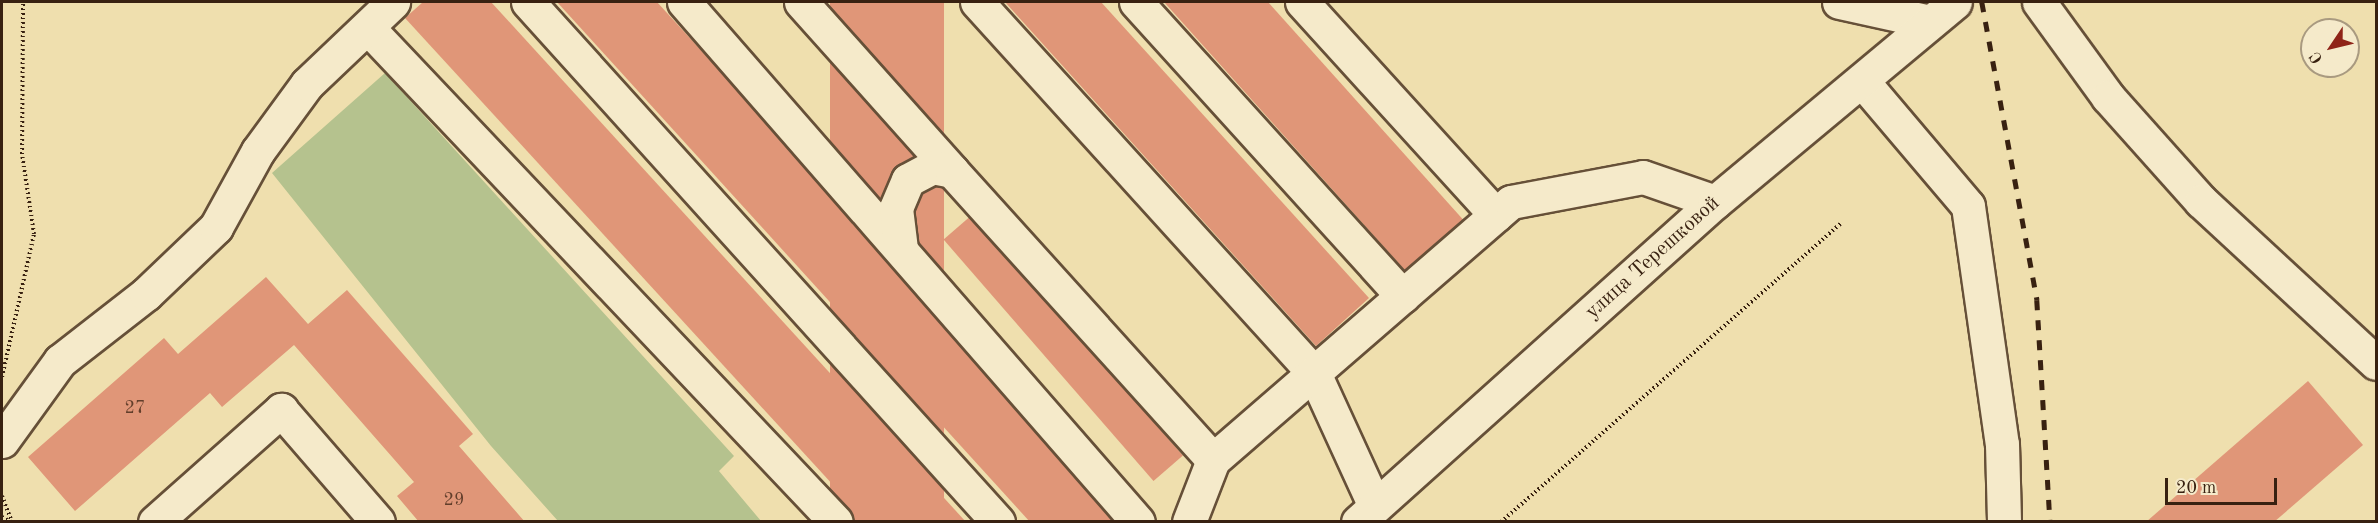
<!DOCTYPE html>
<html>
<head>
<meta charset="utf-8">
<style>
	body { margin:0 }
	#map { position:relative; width:2378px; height:523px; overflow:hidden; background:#efdfae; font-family:"Old Standard TT",serif }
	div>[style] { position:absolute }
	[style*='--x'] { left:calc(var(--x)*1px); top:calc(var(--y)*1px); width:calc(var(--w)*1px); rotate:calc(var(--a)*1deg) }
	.green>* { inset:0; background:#b5c28e }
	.building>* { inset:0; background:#e09678; transform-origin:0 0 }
	.path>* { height:4px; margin-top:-2px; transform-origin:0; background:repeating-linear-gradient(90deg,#382111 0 1.5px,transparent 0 4.5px) }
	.roads { filter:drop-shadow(2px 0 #665038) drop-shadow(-2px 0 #665038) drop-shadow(0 2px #665038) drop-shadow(0 -2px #665038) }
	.minor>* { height:33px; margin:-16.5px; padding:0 16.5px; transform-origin:16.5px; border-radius:16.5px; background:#f5eaca }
	.rail>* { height:4.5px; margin-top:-2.25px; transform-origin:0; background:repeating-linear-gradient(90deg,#382111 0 10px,transparent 0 20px) }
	span { translate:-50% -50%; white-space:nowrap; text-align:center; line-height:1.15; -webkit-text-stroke:5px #f5eaca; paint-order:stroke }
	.number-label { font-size:18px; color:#623e2b }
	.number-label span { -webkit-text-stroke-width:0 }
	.street-label { font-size:21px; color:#382111 }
	.frame { position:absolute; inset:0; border:3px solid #382111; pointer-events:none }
	.north { position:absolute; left:2300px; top:18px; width:60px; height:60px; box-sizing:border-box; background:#f5eaca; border:2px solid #a99a80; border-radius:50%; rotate:235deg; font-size:16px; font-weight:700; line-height:24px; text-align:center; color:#382111 }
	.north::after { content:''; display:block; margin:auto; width:21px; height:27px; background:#8f2418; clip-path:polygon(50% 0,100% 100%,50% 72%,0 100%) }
	.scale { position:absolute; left:2165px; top:478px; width:112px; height:27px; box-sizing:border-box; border:3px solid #382111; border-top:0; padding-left:8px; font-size:18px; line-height:21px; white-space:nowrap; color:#382111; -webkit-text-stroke:4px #f5eaca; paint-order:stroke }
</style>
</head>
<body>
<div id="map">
	<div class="green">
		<div style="clip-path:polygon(385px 73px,734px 456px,719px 471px,761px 521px,558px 521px,491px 446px,272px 173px)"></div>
	</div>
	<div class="building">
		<div style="clip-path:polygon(423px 2px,491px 2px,966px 522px,867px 522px,405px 18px)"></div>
		<div style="clip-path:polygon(557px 2px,657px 2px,1127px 517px,1122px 522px,1030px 522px)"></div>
		<div style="left:830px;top:2px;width:114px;height:580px"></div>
		<div style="clip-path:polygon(1005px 2px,1101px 2px,1369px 298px,1316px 346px)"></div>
		<div style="clip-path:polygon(1164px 2px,1268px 2px,1467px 224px,1409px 275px)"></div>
		<div style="left:973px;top:214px;width:320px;height:39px;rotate:49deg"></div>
		<div style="clip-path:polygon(266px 277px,308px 324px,347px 290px,473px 434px,459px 446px,525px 522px,419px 522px,397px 496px,414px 482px,294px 345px,222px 407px,210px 393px,75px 511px,28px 457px,164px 338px,178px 354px)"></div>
		<div style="clip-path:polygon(2308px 381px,2363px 445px,2274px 522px,2146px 522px)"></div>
	</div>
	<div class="path">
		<div style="--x:2;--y:377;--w:147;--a:-77.4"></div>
		<div style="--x:34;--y:234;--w:81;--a:-98.5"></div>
		<div style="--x:22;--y:154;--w:152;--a:-89.6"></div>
		<div style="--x:2;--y:496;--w:28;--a:69"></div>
		<div style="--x:2;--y:517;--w:10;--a:29"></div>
		<div style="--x:1501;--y:522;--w:454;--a:-41.3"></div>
	</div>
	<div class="roads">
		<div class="minor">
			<div style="--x:528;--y:2;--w:701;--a:47.89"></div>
			<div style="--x:684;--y:2;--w:690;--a:48.88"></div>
			<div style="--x:801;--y:2;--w:227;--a:48.2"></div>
			<div style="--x:977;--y:2;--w:501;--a:47.75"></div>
			<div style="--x:1314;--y:373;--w:146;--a:65.4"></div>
			<div style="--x:1136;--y:2;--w:397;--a:47.8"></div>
			<div style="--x:1302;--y:2;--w:288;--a:47.7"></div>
			<div style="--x:1839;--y:2;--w:93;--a:12.4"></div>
			<div style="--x:2039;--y:2;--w:117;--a:54"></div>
			<div style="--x:2108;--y:97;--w:140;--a:48.2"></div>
			<div style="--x:2201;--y:201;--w:238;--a:42.8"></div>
			<div style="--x:368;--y:28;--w:680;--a:46.55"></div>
			<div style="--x:1863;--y:82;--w:162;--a:49.7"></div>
			<div style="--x:1968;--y:206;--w:240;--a:81.9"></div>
			<div style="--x:2002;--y:444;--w:78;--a:88.5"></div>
			<div style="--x:901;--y:249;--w:41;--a:-97"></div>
			<div style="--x:896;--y:208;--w:30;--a:-67"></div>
			<div style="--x:908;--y:180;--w:27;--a:-28"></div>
			<div style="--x:932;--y:167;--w:20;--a:11"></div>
			<div style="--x:952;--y:171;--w:389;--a:47.9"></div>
			<div style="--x:1213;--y:460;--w:66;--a:111.2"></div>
			<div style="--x:2;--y:441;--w:99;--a:-54.1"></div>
			<div style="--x:60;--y:361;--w:109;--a:-37.9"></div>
			<div style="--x:146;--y:294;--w:97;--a:-43.7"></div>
			<div style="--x:216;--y:227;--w:87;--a:-61.1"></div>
			<div style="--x:258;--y:151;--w:83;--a:-53.8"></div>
			<div style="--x:307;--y:84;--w:119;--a:-43.6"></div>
			<div style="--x:1213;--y:460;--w:394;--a:-40.9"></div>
			<div style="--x:1511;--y:202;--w:134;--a:-10.7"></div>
			<div style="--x:1643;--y:177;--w:76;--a:19.1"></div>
			<div style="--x:155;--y:522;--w:169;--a:-41.6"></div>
			<div style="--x:281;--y:410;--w:148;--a:49.1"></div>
			<div style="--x:1358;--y:522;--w:479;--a:-41.9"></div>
			<div style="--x:1715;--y:202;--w:312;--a:-39.8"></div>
		</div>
	</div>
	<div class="rail">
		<div style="--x:1982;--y:2;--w:303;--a:79.5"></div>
		<div style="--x:2037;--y:300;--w:222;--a:86.6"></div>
	</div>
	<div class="number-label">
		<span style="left:135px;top:408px">27</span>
		<span style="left:454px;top:500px">29</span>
	</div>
	<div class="street-label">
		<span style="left:1653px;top:258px;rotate:-42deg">улица Терешковой</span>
	</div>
	<div class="frame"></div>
	<div class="north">С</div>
	<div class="scale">20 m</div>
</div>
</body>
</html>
